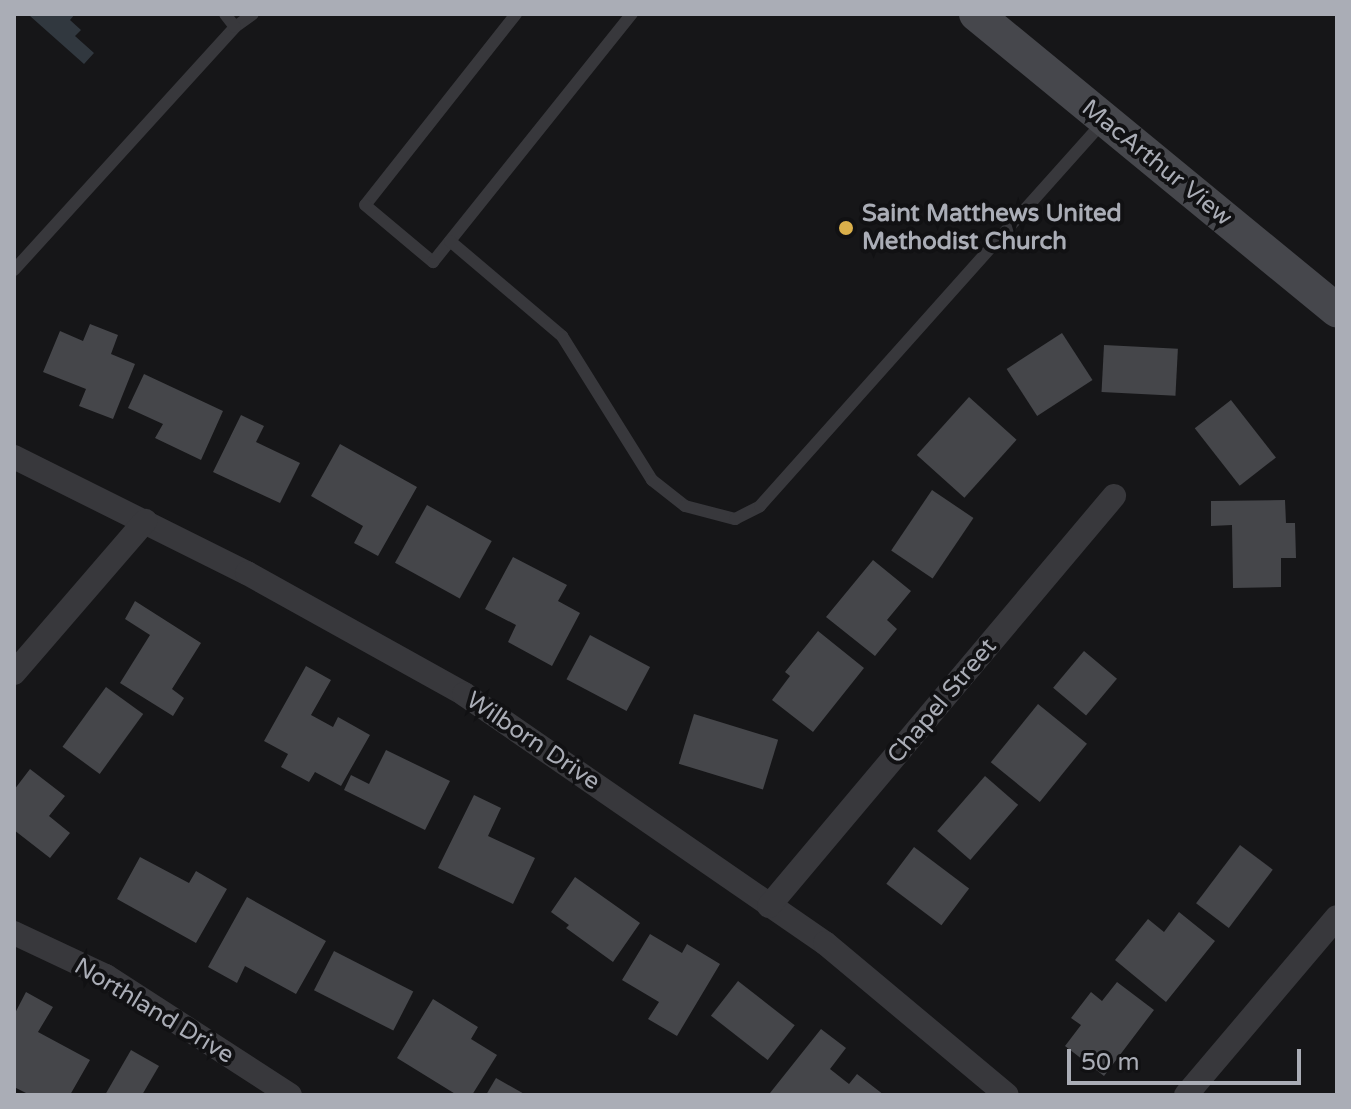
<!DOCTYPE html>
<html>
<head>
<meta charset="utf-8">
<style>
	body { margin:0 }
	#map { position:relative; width:1351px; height:1109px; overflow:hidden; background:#161618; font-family:"Varela Round",sans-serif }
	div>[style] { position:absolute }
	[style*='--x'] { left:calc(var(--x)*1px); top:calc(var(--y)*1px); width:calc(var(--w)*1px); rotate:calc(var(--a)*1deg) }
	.water>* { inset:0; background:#31383f }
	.building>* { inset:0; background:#45464a; transform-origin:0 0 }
	.lane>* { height:12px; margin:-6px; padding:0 6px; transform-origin:6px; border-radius:6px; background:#38383c }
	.street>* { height:24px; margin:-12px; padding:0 12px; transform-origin:12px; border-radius:12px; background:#38383c }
	.secondary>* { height:34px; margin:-17px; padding:0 17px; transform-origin:17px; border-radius:17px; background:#46474c }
	.dots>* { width:22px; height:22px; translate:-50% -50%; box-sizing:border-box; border:4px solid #111113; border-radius:50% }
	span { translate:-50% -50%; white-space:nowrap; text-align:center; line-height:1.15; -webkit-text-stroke:8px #111113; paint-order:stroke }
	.street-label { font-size:24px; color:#aaadb6 }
	.poi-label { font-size:24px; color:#aaadb6; font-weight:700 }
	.left { translate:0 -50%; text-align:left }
	.frame { position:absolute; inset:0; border:16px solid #aaadb6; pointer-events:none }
	.scale { position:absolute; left:1067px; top:1049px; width:234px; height:36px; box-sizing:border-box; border:4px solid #aaadb6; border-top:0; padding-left:10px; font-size:24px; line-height:28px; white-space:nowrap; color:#aaadb6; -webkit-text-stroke:6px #111113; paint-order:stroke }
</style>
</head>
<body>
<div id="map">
	<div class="water">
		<div style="clip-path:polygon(32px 14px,75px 14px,70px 20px,81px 30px,75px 36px,94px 53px,84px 64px,30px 16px)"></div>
	</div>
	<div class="building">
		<div style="clip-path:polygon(90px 324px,118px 335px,111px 354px,135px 364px,113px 419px,79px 406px,86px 389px,43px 372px,60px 331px,83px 341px)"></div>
		<div style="left:1062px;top:333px;width:56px;height:66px;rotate:57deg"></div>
		<div style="left:1104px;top:345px;width:74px;height:47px;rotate:3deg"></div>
		<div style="clip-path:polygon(144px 374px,223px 411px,201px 460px,155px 438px,163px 424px,128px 408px)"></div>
		<div style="left:969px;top:397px;width:64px;height:78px;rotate:42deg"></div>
		<div style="left:1231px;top:400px;width:73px;height:46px;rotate:52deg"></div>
		<div style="clip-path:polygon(241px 415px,264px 426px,256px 442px,300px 463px,280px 503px,213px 472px)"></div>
		<div style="clip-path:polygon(340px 444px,417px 487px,378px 556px,354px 543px,363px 526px,311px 496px)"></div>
		<div style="left:932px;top:490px;width:50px;height:73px;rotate:34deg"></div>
		<div style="clip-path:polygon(1285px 500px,1286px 523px,1295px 523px,1296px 558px,1281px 558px,1281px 587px,1233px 588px,1232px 525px,1211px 526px,1211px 501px)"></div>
		<div style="left:427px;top:505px;width:74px;height:66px;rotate:29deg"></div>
		<div style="clip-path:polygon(513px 557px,567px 585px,558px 601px,580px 613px,552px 666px,508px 642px,516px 625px,485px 609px)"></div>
		<div style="clip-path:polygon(873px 560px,911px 591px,887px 620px,897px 629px,875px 656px,826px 617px)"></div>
		<div style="clip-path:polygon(135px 601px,201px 643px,172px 689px,184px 698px,173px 716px,120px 683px,150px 635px,125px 619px)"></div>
		<div style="clip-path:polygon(818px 631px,864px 668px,813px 732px,772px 700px,790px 676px,785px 672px)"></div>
		<div style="left:590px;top:635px;width:68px;height:50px;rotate:28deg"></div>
		<div style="left:1084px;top:651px;width:43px;height:48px;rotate:40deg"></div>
		<div style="clip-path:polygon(306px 666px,331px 680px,311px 715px,333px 727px,338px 717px,370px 735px,341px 786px,315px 772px,309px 782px,281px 767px,288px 754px,264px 741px)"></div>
		<div style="left:106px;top:687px;width:46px;height:74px;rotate:36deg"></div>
		<div style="left:1038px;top:704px;width:63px;height:75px;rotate:39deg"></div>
		<div style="left:694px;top:714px;width:88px;height:52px;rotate:17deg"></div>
		<div style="clip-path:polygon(386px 750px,450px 781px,425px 830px,344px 790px,351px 775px,369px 784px)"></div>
		<div style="clip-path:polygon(30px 769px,65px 796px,49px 816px,70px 833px,50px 858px,14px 830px,14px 790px)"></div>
		<div style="left:985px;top:776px;width:44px;height:73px;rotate:41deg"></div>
		<div style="clip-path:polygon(474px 795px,501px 808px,488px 836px,535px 858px,513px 904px,438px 868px)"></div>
		<div style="left:1240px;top:845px;width:41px;height:73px;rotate:37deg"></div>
		<div style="left:914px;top:847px;width:69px;height:46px;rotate:37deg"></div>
		<div style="clip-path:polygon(140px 857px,189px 883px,196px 871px,227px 889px,196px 943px,117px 899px)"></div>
		<div style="clip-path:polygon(575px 877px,640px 923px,613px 962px,566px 928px,569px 925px,551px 912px)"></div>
		<div style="clip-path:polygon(247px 897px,326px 941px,296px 994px,245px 966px,237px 983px,208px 967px)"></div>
		<div style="clip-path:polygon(1179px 912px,1215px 941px,1166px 1002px,1115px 960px,1148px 919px,1164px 932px)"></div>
		<div style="clip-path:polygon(650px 934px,682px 953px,687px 944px,720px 964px,677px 1036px,648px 1019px,659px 1002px,622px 980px)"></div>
		<div style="left:334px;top:951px;width:89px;height:44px;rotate:27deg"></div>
		<div style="left:738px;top:981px;width:72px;height:44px;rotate:38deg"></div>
		<div style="clip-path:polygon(1117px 982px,1154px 1010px,1104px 1076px,1065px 1046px,1081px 1025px,1071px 1018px,1091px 992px,1102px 1001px)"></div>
		<div style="clip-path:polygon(26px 992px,53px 1007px,38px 1032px,90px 1060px,70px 1095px,30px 1095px,14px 1087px,14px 1015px)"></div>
		<div style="clip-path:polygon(433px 999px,478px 1027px,471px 1039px,497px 1055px,472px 1095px,457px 1095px,397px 1058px)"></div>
		<div style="clip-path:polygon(821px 1029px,846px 1048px,830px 1069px,849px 1084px,857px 1074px,884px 1095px,770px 1093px)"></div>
		<div style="clip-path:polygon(131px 1050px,159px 1066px,142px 1095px,105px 1095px)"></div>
		<div style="clip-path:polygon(496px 1078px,526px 1095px,486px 1095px)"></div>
	</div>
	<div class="lane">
		<div style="--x:516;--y:14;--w:243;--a:128.3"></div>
		<div style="--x:365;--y:205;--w:89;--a:40"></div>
		<div style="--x:433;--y:262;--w:318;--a:-51.3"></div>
		<div style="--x:235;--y:27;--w:22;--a:-36"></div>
		<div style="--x:450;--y:241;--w:147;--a:40.3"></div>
		<div style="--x:562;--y:336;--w:170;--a:58"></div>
		<div style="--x:652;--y:480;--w:42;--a:38.2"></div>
		<div style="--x:685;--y:506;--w:52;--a:14.6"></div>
		<div style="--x:735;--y:519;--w:28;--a:-27"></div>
		<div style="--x:760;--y:506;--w:515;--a:-48.23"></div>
		<div style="--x:14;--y:270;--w:328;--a:-47.7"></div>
		<div style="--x:235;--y:27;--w:16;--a:-128"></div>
	</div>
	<div class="street">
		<div style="--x:14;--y:457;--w:260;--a:26.5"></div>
		<div style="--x:247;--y:573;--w:248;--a:29.1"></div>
		<div style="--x:464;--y:694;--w:439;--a:34.6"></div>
		<div style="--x:825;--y:943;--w:237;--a:39.9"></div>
		<div style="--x:14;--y:673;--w:201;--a:-49.2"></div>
		<div style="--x:769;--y:906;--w:536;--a:-49.92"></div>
		<div style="--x:14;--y:933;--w:102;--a:25.1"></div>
		<div style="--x:106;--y:976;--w:219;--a:32.9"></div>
		<div style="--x:1186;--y:1095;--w:233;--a:-49.7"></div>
	</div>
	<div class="secondary">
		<div style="--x:976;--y:14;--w:467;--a:39.4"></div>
	</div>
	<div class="dots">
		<div style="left:846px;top:228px;background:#dbb04b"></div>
	</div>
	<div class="street-label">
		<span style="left:1157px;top:163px;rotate:39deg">MacArthur View</span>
		<span style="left:942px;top:701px;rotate:-50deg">Chapel Street</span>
		<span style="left:533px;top:741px;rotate:34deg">Wilborn Drive</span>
		<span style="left:154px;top:1011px;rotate:31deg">Northland Drive</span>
	</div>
	<div class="poi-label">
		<span class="left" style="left:862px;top:228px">Saint Matthews United<br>Methodist Church</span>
	</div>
	<div class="frame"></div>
	<div class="scale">50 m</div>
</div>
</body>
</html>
